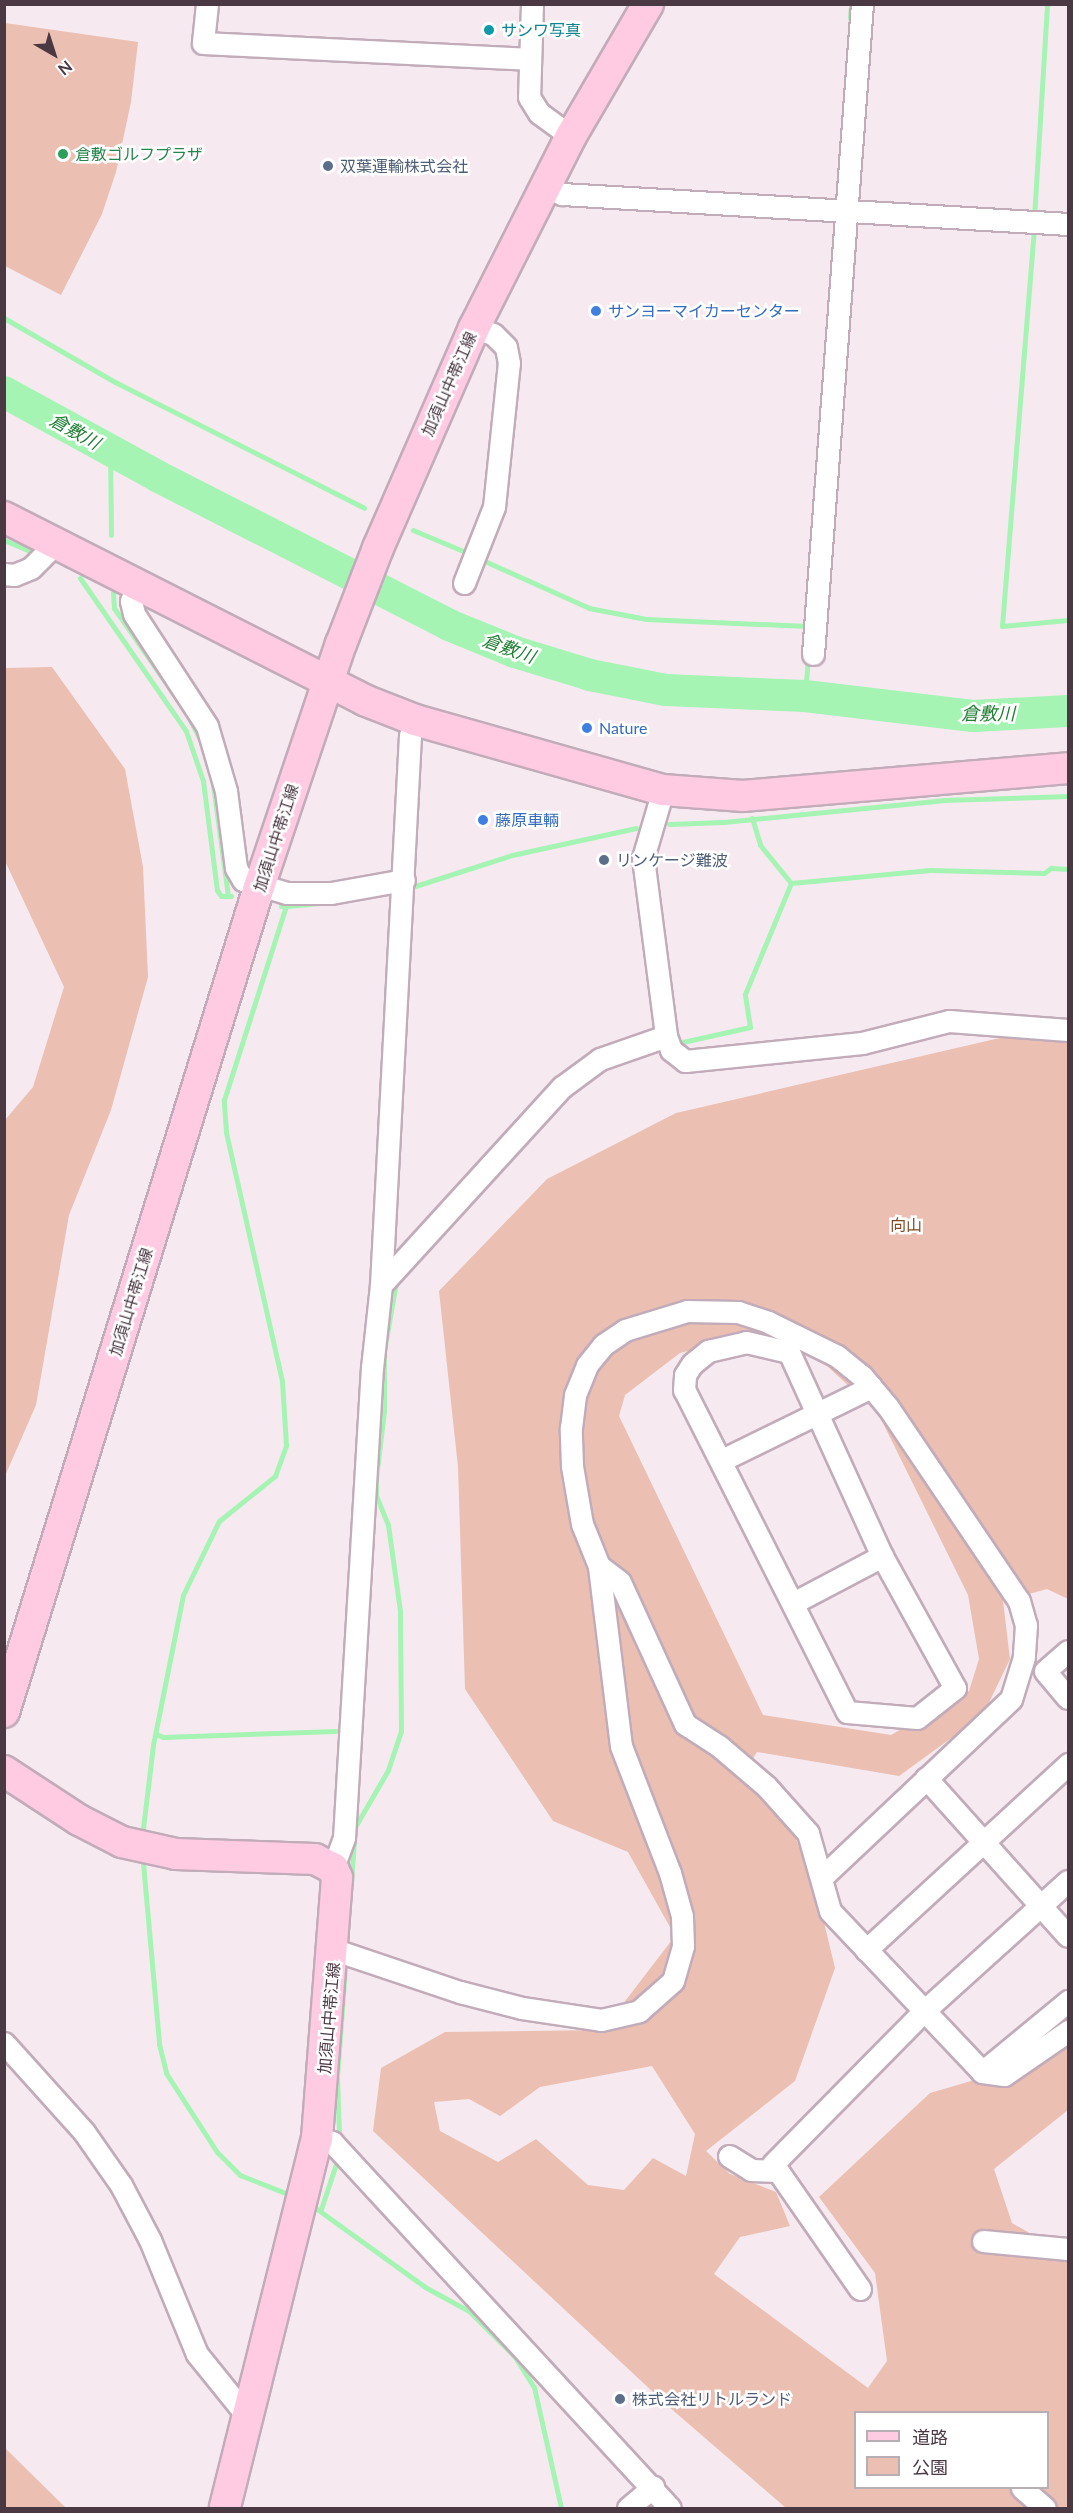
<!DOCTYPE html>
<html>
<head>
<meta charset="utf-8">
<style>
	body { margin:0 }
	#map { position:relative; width:1073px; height:2513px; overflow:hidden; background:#f6eaf0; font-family:Lato,"Noto Sans JP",sans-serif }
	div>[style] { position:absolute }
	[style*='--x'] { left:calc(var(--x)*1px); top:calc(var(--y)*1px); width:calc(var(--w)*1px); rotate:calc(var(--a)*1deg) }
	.green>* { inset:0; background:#ebbfb2 }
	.stream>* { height:5px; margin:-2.5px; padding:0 2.5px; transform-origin:2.5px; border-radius:2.5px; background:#a5f4b4 }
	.river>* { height:32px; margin:-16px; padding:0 16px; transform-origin:16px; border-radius:16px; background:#a5f4b4 }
	.roads { filter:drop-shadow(2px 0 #c2acb9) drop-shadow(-2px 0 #c2acb9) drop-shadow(0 2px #c2acb9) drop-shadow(0 -2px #c2acb9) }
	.street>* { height:21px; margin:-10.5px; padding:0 10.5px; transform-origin:10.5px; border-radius:10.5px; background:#fff }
	.secondary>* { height:30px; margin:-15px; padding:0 15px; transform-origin:15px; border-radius:15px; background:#ffcbe3 }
	.dots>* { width:16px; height:16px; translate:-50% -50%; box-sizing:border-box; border:3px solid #fff; border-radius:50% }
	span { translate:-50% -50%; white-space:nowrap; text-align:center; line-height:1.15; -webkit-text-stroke:5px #fff; paint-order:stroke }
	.culture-label { font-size:16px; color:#0d838f }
	.left { translate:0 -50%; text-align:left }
	.leisure-label { font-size:16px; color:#27864d }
	.service-label { font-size:16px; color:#4e5e75 }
	.shop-label { font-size:16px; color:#366cbe }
	.street-label { font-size:16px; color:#4a3843 }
	.park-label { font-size:16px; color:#804b27 }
	.water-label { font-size:18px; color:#228035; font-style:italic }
	.frame { position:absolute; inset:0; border:6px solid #4a3843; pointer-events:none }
	.legend { position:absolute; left:854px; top:2411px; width:195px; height:78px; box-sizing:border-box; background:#fff; border:2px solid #b7afb4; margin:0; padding:8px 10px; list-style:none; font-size:18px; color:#4a3843 }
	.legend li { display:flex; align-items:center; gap:12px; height:30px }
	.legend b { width:30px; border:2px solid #b7afb4 }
	.north { position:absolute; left:24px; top:24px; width:60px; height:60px; -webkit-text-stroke:4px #fff; paint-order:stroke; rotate:141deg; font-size:16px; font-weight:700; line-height:24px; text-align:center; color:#4a3843 }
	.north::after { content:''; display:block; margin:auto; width:21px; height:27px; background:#4a3843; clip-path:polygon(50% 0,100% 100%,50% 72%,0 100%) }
</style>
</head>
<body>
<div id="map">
	<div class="green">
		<div style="clip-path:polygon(5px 23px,138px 42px,131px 102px,116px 172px,102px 214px,61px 295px,5px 266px)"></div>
		<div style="clip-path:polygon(52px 667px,125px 769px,143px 867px,148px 977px,111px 1110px,69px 1215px,36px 1405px,5px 1476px,5px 1120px,33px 1087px,64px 987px,5px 861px,5px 668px)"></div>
		<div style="clip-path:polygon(evenodd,1039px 1029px,1068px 1037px,1068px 1599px,1047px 1589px,1003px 1601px,1010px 1659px,983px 1715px,899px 1776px,757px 1752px,740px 1778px,790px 1825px,815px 1885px,835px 1968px,795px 2081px,706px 2151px,730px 2174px,776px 2192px,790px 2226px,740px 2237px,714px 2274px,868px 2388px,887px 2361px,875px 2273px,819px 2197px,930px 2093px,971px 2081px,1004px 2062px,1068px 2008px,1068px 2110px,994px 2169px,1012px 2223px,1068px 2255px,1068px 2508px,786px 2508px,668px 2406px,373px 2131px,381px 2068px,445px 2032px,603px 2030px,675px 1936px,628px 1852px,553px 1821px,465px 1689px,458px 1467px,439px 1291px,547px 1179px,676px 1113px,1039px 1029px,736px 1339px,785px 1343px,827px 1366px,878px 1413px,968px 1595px,979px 1659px,969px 1691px,891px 1735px,763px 1715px,619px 1416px,625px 1395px,680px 1353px,736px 1339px,1039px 1029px,652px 2066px,695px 2134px,686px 2176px,653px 2158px,624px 2190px,588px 2185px,536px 2139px,498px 2162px,440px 2131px,434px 2102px,469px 2099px,500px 2116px,540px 2087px,652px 2066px,1039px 1029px,856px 2412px,1048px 2412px,1048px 2488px,856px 2488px,856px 2412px)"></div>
		<div style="clip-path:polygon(4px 2448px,5px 2448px,66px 2508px,5px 2508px)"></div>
	</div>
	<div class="stream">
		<div style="--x:850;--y:18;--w:14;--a:-86"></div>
		<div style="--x:1034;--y:218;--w:214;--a:-86.5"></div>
		<div style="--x:1034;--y:228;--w:399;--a:94.6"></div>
		<div style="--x:1002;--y:626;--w:66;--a:-5.2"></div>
		<div style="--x:4;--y:318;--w:128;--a:30"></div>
		<div style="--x:115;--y:382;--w:279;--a:26.8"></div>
		<div style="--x:110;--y:450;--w:85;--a:89.3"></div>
		<div style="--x:413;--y:530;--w:62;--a:22.8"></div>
		<div style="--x:4;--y:540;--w:26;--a:23"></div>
		<div style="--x:478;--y:558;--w:122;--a:24.2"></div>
		<div style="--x:589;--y:608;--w:58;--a:10.9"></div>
		<div style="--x:646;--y:619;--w:163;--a:2.5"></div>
		<div style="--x:80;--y:578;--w:186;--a:55.3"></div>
		<div style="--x:186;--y:731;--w:53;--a:71.2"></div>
		<div style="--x:203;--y:781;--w:110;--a:82.7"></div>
		<div style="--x:217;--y:890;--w:7;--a:56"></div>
		<div style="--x:221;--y:896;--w:10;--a:0"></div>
		<div style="--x:113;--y:593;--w:15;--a:86"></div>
		<div style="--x:114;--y:608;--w:111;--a:55.3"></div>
		<div style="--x:805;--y:696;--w:40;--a:-85.7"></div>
		<div style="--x:186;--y:712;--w:36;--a:63"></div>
		<div style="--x:213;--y:785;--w:112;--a:82.3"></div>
		<div style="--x:752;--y:818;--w:28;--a:73"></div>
		<div style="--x:760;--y:845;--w:49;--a:50.8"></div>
		<div style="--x:791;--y:883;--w:140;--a:-5.3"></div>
		<div style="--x:930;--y:870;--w:114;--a:1.5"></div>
		<div style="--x:1044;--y:873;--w:9;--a:-36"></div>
		<div style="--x:1051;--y:868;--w:17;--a:3"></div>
		<div style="--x:669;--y:824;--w:55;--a:-2.1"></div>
		<div style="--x:724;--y:822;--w:220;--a:-5.7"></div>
		<div style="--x:943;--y:800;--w:125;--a:-1.8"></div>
		<div style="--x:406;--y:889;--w:111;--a:-17.8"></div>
		<div style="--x:512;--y:855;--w:127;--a:-12.3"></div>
		<div style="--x:286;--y:906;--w:34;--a:-5"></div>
		<div style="--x:678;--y:1043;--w:74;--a:-12.5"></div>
		<div style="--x:750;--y:1027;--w:33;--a:-99"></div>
		<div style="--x:745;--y:994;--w:120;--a:-67.5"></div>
		<div style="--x:156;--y:1734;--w:8;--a:23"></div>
		<div style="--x:163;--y:1737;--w:173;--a:-2"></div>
		<div style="--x:143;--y:1828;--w:84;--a:-83.1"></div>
		<div style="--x:153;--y:1745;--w:153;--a:-78.7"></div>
		<div style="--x:183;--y:1595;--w:82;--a:-64.1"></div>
		<div style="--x:219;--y:1521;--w:72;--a:-38.8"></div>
		<div style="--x:275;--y:1476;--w:33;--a:-70"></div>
		<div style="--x:286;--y:1445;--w:64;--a:-93.6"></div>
		<div style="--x:282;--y:1381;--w:255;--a:-102.7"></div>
		<div style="--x:226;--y:1132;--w:32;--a:-94"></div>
		<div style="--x:224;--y:1100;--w:204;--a:-72.3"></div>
		<div style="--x:286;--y:906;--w:5;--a:180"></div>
		<div style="--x:143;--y:1863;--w:182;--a:84.9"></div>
		<div style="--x:159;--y:2044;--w:30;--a:76"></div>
		<div style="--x:166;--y:2073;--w:94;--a:57.2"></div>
		<div style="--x:217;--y:2152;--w:33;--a:45"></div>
		<div style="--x:240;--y:2175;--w:52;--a:21.6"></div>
		<div style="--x:351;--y:1883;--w:56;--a:-85.9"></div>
		<div style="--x:355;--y:1827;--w:66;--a:-59.9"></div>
		<div style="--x:388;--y:1770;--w:41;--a:-71.6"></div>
		<div style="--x:401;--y:1731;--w:120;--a:-90.5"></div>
		<div style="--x:400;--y:1611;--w:87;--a:-97.9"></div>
		<div style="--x:388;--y:1525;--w:32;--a:-112"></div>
		<div style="--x:376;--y:1495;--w:17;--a:-90"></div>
		<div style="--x:376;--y:1478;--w:67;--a:-83.2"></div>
		<div style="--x:384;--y:1411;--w:60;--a:-90"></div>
		<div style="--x:384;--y:1351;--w:70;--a:-80.1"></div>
		<div style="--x:339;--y:2134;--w:57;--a:-92"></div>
		<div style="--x:337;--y:2077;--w:108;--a:-85.8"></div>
		<div style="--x:310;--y:2204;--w:142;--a:35.8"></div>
		<div style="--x:425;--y:2287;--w:50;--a:28.6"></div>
		<div style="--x:469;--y:2311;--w:65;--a:45"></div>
		<div style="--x:515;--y:2357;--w:36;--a:58"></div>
		<div style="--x:534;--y:2387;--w:124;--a:77.4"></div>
		<div style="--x:321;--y:2209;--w:51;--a:-71.6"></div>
	</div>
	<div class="river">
		<div style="--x:4;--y:392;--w:177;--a:28.7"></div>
		<div style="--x:159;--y:477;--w:326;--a:27"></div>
		<div style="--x:449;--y:625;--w:71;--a:22.2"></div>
		<div style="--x:515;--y:652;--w:78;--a:17"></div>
		<div style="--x:590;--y:675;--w:77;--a:11.2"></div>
		<div style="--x:666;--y:690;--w:139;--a:2.5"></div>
		<div style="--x:805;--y:696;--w:169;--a:6.8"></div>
		<div style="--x:973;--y:716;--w:95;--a:-3"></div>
	</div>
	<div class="roads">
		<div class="street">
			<div style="--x:207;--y:4;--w:39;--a:96"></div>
			<div style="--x:203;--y:43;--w:324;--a:2.8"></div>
			<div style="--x:532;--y:4;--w:93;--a:91.8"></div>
			<div style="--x:529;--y:97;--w:19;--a:58"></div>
			<div style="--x:539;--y:113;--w:39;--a:36"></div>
			<div style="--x:546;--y:186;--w:18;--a:27"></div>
			<div style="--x:562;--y:194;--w:507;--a:3.39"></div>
			<div style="--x:4;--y:574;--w:10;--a:6"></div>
			<div style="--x:14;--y:575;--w:18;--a:-22"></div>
			<div style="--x:31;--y:568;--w:35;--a:-45"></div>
			<div style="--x:464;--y:583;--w:82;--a:-68.5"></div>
			<div style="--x:494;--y:507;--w:145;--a:-84.1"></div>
			<div style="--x:509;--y:363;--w:16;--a:-101"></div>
			<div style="--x:506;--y:347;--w:18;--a:-135"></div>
			<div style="--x:493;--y:334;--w:20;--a:-162"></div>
			<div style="--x:137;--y:586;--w:16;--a:112"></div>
			<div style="--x:131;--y:601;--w:13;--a:77"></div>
			<div style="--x:134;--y:614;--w:134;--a:56.9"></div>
			<div style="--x:207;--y:726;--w:68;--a:73.7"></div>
			<div style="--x:226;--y:791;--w:78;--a:82.6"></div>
			<div style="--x:236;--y:868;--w:14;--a:60"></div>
			<div style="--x:243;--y:880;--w:46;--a:16.5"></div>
			<div style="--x:287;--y:893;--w:44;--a:0"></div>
			<div style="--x:331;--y:893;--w:74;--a:-10.1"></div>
			<div style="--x:813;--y:654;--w:652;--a:-85.69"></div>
			<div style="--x:663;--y:790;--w:71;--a:106.4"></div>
			<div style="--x:643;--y:858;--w:179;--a:82.6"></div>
			<div style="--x:666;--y:1036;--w:15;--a:70"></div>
			<div style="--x:671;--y:1050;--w:18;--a:38"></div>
			<div style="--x:685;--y:1061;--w:178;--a:-5.8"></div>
			<div style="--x:862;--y:1043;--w:90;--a:-14.2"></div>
			<div style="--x:949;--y:1021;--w:119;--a:4.3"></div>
			<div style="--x:381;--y:1285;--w:268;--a:-47.6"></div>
			<div style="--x:562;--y:1087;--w:47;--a:-36.4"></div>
			<div style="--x:600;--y:1059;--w:70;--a:-19.2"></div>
			<div style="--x:746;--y:1342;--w:44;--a:13.1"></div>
			<div style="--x:789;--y:1352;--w:224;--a:65.5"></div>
			<div style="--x:882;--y:1556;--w:151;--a:61.1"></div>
			<div style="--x:955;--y:1688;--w:48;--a:141.7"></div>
			<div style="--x:917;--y:1718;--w:70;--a:-175.1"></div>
			<div style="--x:847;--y:1712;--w:361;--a:-116.8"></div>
			<div style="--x:684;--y:1390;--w:15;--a:-86"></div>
			<div style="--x:685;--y:1375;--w:13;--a:-58"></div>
			<div style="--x:692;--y:1364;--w:21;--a:-39"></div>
			<div style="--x:708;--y:1351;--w:39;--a:-13"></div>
			<div style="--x:722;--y:1460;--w:166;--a:-26.1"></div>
			<div style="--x:599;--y:1566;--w:26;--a:37"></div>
			<div style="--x:620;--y:1582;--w:156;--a:65.4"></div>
			<div style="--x:685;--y:1724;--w:40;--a:32.9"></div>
			<div style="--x:719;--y:1746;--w:62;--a:40.4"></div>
			<div style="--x:766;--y:1786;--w:63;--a:48.2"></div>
			<div style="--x:808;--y:1833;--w:81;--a:74.2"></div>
			<div style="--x:830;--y:1911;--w:221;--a:46.6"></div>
			<div style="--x:982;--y:2072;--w:22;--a:8"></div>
			<div style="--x:1004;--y:2075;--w:78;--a:-34.5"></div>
			<div style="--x:793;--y:1603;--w:101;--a:-27.8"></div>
			<div style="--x:1068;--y:1651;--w:30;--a:139"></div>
			<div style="--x:1045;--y:1671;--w:35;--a:50"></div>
			<div style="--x:926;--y:1778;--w:212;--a:48.1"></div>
			<div style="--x:333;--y:1868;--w:32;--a:-70"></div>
			<div style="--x:344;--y:1838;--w:471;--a:-86.6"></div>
			<div style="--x:372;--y:1368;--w:83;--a:-83.8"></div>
			<div style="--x:381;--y:1285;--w:550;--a:-86.98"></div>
			<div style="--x:410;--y:736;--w:17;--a:-73"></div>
			<div style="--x:335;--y:1950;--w:132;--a:18.6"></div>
			<div style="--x:460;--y:1992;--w:64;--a:14.5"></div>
			<div style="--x:522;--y:2008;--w:80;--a:8.6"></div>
			<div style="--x:601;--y:2020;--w:39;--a:-13"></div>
			<div style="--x:639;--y:2011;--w:45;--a:-41.4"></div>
			<div style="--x:673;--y:1981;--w:36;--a:-74"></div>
			<div style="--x:683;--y:1946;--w:30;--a:-92"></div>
			<div style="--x:682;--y:1916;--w:45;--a:-105.6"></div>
			<div style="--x:670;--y:1873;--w:136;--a:-111.1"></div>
			<div style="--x:621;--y:1746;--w:181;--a:-97"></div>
			<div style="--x:599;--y:1566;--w:45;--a:-112"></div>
			<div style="--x:582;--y:1524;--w:59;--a:-99.8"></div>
			<div style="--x:572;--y:1466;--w:38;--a:-92"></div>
			<div style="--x:571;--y:1428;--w:33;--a:-83"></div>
			<div style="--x:575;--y:1395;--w:32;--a:-68"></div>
			<div style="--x:587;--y:1365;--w:26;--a:-51"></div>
			<div style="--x:603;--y:1345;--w:27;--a:-34"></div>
			<div style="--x:625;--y:1330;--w:65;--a:-17"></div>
			<div style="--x:687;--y:1311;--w:51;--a:1.1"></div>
			<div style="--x:738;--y:1312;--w:32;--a:18"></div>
			<div style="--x:768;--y:1322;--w:77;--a:26.2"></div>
			<div style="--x:837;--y:1356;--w:32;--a:39"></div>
			<div style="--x:862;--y:1376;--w:40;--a:50"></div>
			<div style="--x:888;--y:1407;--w:234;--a:56"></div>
			<div style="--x:1019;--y:1601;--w:25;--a:74"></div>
			<div style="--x:1026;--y:1625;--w:32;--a:94"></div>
			<div style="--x:1024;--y:1657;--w:44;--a:107.2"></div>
			<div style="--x:1011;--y:1699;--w:260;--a:136.7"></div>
			<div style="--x:866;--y:1950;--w:275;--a:-42.6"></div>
			<div style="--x:4;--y:2043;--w:120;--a:48"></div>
			<div style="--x:84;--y:2132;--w:65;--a:55.1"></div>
			<div style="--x:121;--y:2185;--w:62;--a:62.2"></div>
			<div style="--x:150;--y:2240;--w:123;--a:67.6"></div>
			<div style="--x:197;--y:2354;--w:80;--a:51.1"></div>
			<div style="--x:982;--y:2072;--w:112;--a:-39.5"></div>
			<div style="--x:317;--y:2138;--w:16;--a:15"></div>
			<div style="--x:332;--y:2142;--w:498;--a:47.3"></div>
			<div style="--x:729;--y:2156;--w:26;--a:32"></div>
			<div style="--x:751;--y:2170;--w:27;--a:2"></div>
			<div style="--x:983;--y:2241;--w:85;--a:5.4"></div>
			<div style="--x:860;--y:2289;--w:152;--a:-124.8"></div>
			<div style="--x:773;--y:2164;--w:215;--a:-45.4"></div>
			<div style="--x:924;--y:2011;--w:194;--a:-42.1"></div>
			<div style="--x:1022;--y:2488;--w:30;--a:41"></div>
			<div style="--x:628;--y:2508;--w:33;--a:-40"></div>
		</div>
		<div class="secondary">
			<div style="--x:4;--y:517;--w:404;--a:26.9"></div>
			<div style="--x:364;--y:700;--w:55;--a:21.4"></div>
			<div style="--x:415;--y:720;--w:258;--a:15.8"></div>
			<div style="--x:663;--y:790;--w:80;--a:4.3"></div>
			<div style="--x:743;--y:796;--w:326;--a:-4.9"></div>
			<div style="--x:4;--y:1712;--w:864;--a:-72.82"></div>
			<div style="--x:259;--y:887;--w:256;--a:-71.4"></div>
			<div style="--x:341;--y:644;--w:103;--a:-68.9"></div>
			<div style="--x:378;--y:548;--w:240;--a:-66.4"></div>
			<div style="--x:474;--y:328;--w:215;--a:-63.2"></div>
			<div style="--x:571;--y:136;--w:153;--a:-59.7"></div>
			<div style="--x:4;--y:1771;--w:90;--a:33.2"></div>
			<div style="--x:79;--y:1820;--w:48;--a:27.1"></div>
			<div style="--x:122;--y:1842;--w:55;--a:12.5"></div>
			<div style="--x:176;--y:1854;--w:139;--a:2.1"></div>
			<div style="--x:315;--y:1859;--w:20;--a:27"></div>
			<div style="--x:333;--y:1868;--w:11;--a:68"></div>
			<div style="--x:337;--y:1878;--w:261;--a:94.4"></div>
			<div style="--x:317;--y:2138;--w:381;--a:104"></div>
		</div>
	</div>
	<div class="dots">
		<div style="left:489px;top:30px;background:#0f9aa8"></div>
		<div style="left:63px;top:154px;background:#2e9e5b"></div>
		<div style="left:328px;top:166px;background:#5c6f8a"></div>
		<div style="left:596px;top:311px;background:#3f7fe0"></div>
		<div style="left:587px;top:728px;background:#3f7fe0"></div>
		<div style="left:483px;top:820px;background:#3f7fe0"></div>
		<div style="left:604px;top:860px;background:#5c6f8a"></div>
		<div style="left:620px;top:2399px;background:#5c6f8a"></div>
	</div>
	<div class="culture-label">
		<span class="left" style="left:501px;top:30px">サンワ写真</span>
	</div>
	<div class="leisure-label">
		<span class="left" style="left:75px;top:154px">倉敷ゴルフプラザ</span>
	</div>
	<div class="service-label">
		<span class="left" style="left:340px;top:166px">双葉運輸株式会社</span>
		<span class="left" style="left:616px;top:860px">リンケージ難波</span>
		<span class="left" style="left:632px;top:2399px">株式会社リトルランド</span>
	</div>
	<div class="shop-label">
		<span class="left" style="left:608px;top:311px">サンヨーマイカーセンター</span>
		<span class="left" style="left:599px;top:728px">Nature</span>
		<span class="left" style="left:495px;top:820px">藤原車輛</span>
	</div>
	<div class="street-label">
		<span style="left:449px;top:384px;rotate:-66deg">加須山中帯江線</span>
		<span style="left:276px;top:838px;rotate:-72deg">加須山中帯江線</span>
		<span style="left:131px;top:1302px;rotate:-73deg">加須山中帯江線</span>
		<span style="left:329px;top:2018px;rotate:-85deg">加須山中帯江線</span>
	</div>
	<div class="park-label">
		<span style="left:906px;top:1225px">向山</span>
	</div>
	<div class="water-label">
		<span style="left:75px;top:431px;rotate:29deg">倉敷川</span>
		<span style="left:509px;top:648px;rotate:20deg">倉敷川</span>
		<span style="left:988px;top:713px">倉敷川</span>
	</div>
	<div class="frame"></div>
	<ul class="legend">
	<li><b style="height:8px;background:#ffcbe3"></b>道路</li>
	<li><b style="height:16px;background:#ebbfb2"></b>公園</li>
	</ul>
	<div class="north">N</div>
</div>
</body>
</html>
